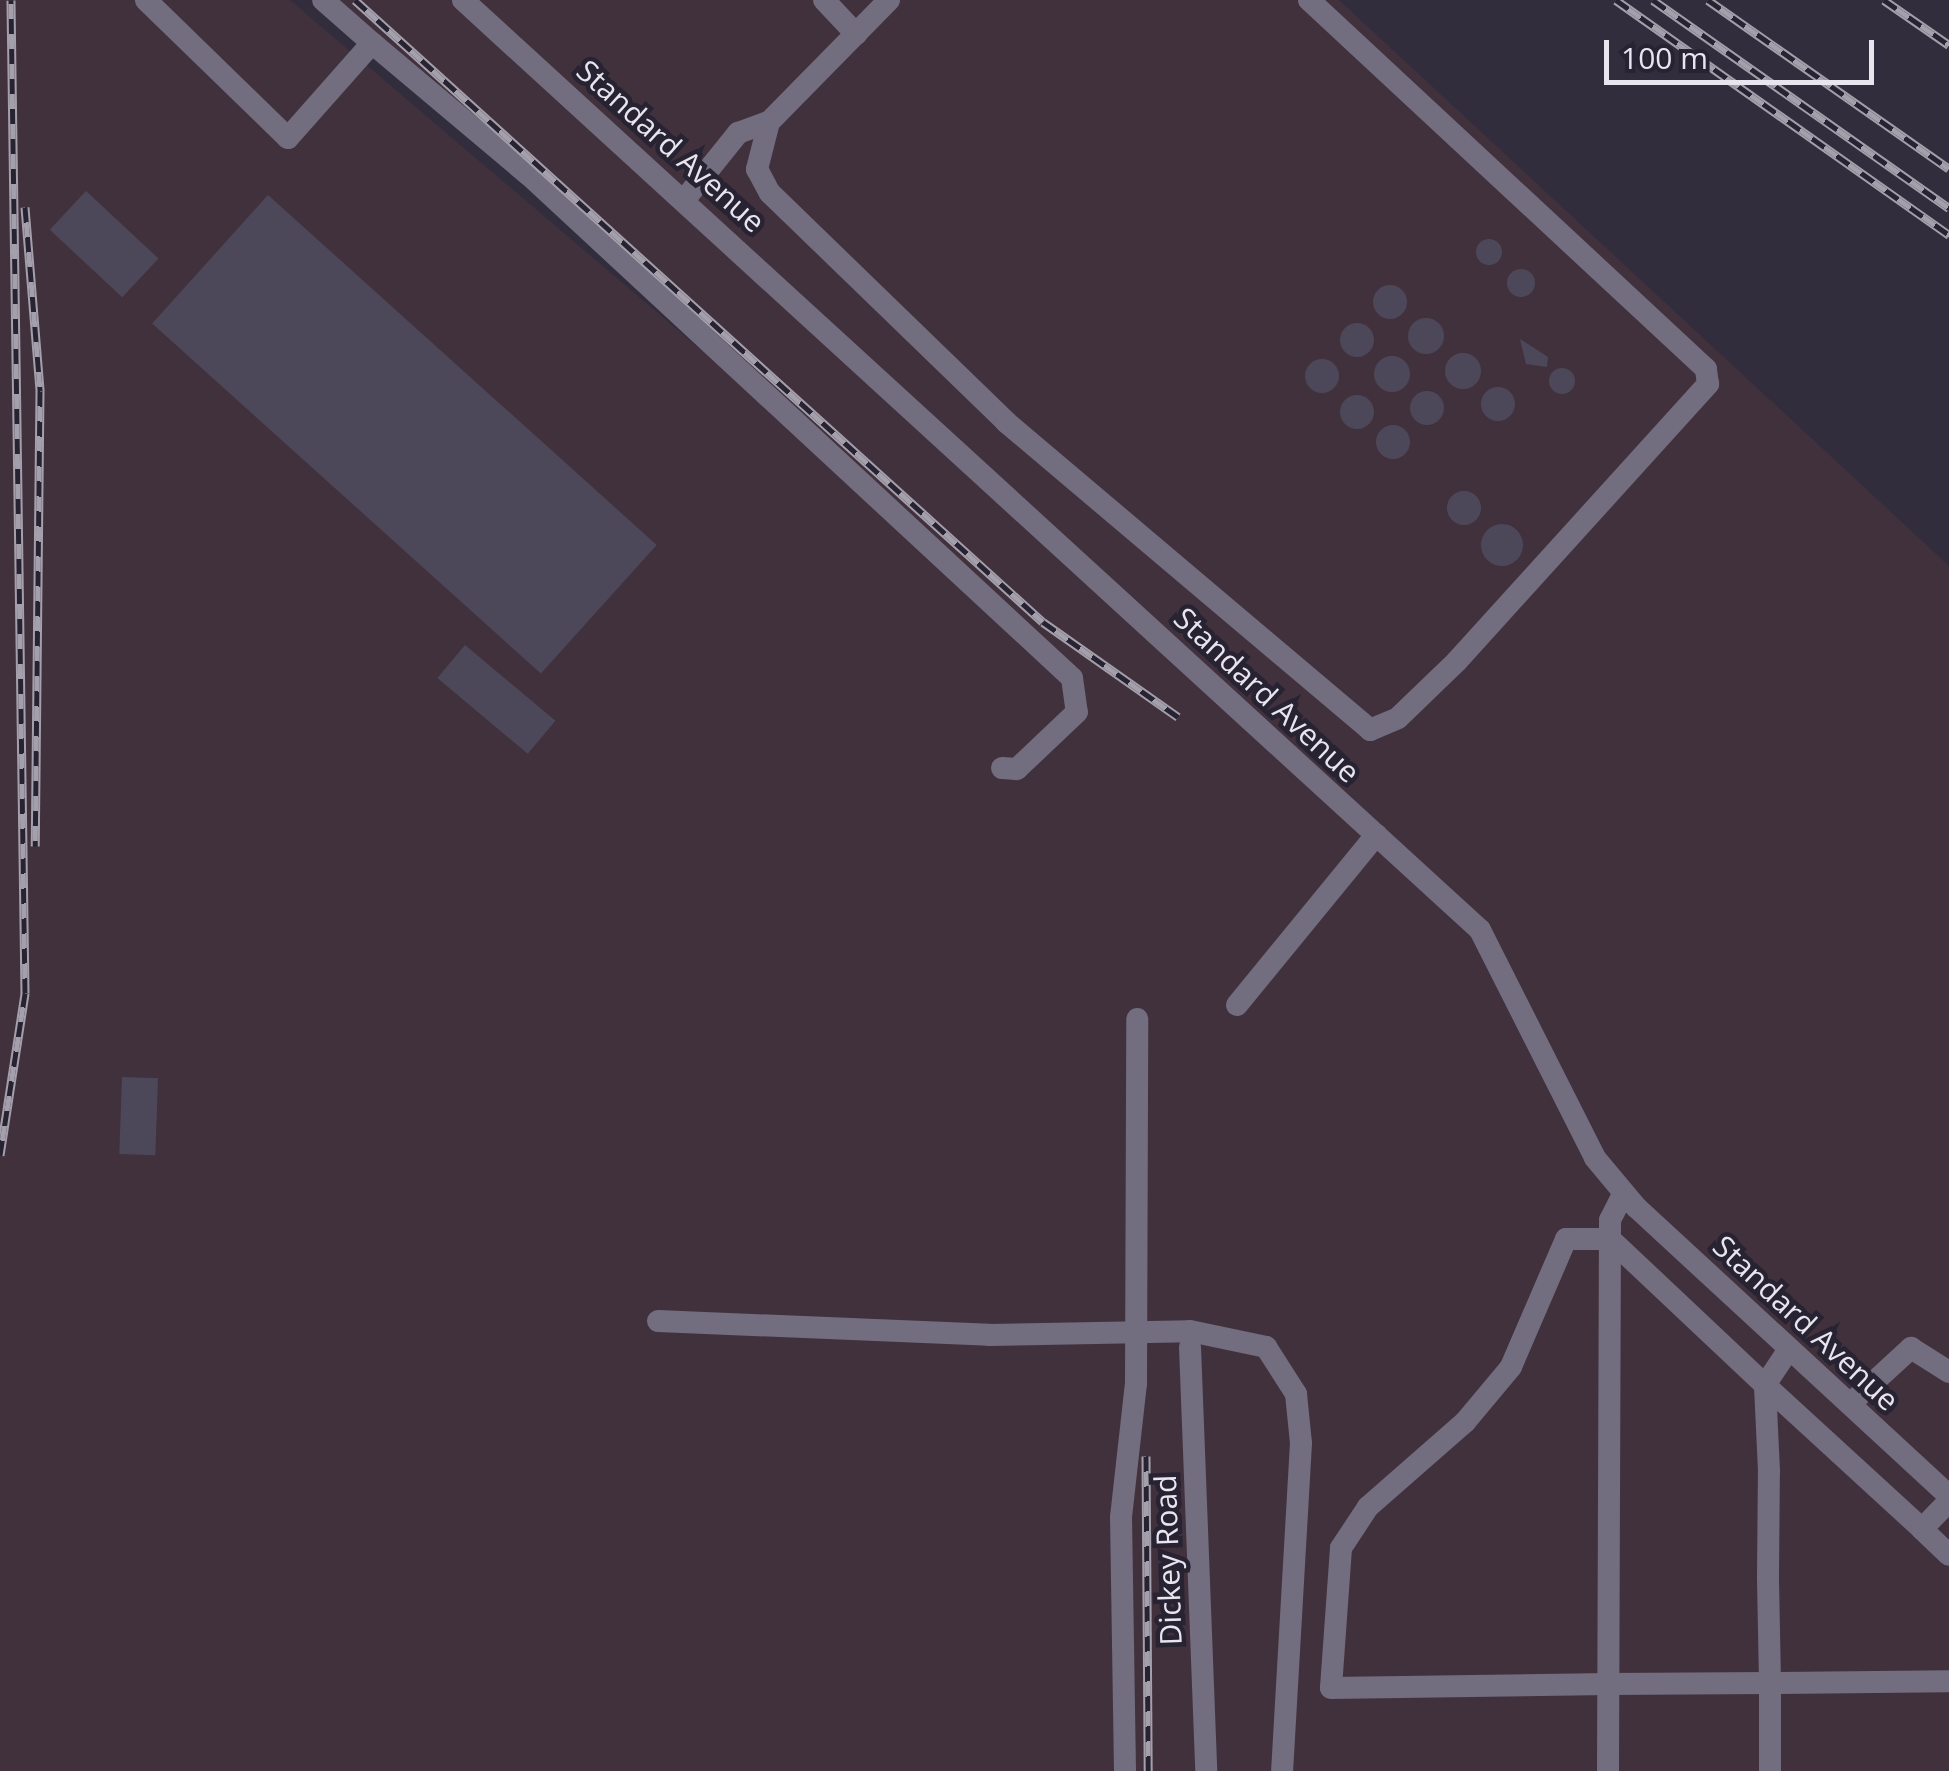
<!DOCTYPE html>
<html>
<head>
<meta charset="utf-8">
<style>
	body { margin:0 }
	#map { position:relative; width:1949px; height:1771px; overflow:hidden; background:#312d3c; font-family:"Open Sans",sans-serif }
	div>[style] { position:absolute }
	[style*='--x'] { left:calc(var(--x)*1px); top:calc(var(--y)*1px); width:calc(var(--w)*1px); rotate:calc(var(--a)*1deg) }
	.industrial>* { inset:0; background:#41313d }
	.building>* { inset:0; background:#4d4859; transform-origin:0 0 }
	.round { border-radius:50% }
	.minor>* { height:22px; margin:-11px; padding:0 11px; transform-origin:11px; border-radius:11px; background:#726d7f }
	.rail>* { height:9px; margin-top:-4.5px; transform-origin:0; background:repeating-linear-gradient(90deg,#272332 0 15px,#a39fab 0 30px); box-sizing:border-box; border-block:2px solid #a39fab }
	span { translate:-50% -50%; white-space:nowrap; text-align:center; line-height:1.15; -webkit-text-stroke:9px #272332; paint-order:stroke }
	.street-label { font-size:30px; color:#e8e5ef }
	.scale { position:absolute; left:1604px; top:40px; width:270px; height:45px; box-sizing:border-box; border:5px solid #e8e5ef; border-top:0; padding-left:12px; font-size:30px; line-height:35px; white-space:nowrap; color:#e8e5ef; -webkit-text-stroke:8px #272332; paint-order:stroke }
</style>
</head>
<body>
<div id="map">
	<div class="industrial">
		<div style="clip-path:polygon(0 0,290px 0,1101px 690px,318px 0,1339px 0,1949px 566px,1949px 1771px,0 1771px)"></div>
	</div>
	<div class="building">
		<div style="left:86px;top:191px;width:99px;height:53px;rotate:43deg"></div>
		<div style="left:268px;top:195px;width:523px;height:173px;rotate:42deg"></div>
		<div class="round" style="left:1476px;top:239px;width:26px;height:26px"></div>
		<div class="round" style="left:1507px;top:269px;width:28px;height:28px"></div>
		<div class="round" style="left:1373px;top:285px;width:34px;height:34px"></div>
		<div class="round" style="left:1408px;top:318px;width:36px;height:36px"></div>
		<div class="round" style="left:1340px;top:323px;width:34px;height:34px"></div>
		<div style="clip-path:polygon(1520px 339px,1548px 357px,1547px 367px,1526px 364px)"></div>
		<div class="round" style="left:1445px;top:353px;width:36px;height:36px"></div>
		<div class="round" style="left:1374px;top:356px;width:36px;height:36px"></div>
		<div class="round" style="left:1305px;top:359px;width:34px;height:34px"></div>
		<div class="round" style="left:1549px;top:368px;width:26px;height:26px"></div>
		<div class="round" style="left:1481px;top:387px;width:34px;height:34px"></div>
		<div class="round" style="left:1410px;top:391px;width:34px;height:34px"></div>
		<div class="round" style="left:1340px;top:395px;width:34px;height:34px"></div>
		<div class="round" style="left:1376px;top:425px;width:34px;height:34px"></div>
		<div class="round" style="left:1447px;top:491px;width:34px;height:34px"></div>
		<div class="round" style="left:1481px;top:524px;width:42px;height:42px"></div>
		<div style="left:465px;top:645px;width:118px;height:43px;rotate:40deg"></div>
		<div style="left:122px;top:1077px;width:36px;height:77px;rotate:2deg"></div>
	</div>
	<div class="minor">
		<div style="--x:146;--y:0;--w:198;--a:44.2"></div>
		<div style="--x:288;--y:138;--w:127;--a:-48.5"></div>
		<div style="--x:372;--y:43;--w:65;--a:-138.7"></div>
		<div style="--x:463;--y:0;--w:1378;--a:42.44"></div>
		<div style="--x:1480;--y:930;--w:255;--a:63.2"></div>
		<div style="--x:1595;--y:1158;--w:64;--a:50.1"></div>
		<div style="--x:1636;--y:1207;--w:426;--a:42.7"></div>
		<div style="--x:824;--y:0;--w:47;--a:46.7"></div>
		<div style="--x:889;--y:0;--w:171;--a:134.5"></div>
		<div style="--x:769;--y:122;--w:49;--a:104.3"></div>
		<div style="--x:757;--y:169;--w:27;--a:62"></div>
		<div style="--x:770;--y:193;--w:329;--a:44.1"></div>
		<div style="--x:1006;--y:422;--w:477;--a:40.2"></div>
		<div style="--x:1370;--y:730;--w:30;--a:-23"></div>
		<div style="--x:1398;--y:718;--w:82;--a:-44"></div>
		<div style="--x:1457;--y:661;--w:374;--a:-47.8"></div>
		<div style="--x:1708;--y:384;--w:15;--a:-98"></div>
		<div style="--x:1706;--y:369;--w:542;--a:-137.09"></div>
		<div style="--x:372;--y:43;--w:205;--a:40.1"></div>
		<div style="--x:529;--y:175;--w:740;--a:42.81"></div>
		<div style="--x:1072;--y:678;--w:34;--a:82"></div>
		<div style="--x:1077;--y:712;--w:83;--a:136.5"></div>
		<div style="--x:1017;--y:769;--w:15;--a:-176"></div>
		<div style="--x:685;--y:199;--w:85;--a:-51.2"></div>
		<div style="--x:738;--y:133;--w:33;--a:-20"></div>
		<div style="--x:1237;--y:1005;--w:220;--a:-50.7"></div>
		<div style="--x:658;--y:1321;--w:331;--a:2.4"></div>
		<div style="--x:989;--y:1335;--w:201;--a:-1.1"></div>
		<div style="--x:1190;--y:1331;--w:78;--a:11.9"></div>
		<div style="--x:1266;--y:1347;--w:56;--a:57.4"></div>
		<div style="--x:1296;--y:1394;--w:49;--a:84.2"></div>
		<div style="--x:1301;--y:1443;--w:329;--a:93.3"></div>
		<div style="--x:1190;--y:1347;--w:424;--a:87.8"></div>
		<div style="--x:1789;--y:1349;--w:43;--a:123.7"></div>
		<div style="--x:1765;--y:1385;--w:213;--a:42.5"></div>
		<div style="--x:1922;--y:1529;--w:39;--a:-46"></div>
		<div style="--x:1850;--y:1404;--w:83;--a:-42.6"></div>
		<div style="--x:1911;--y:1348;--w:45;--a:32.3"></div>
		<div style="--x:1922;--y:1529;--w:37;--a:44"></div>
		<div style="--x:1125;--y:1771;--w:254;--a:-90.9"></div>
		<div style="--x:1121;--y:1517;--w:134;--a:-83.6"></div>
		<div style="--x:1136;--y:1384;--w:365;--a:-89.8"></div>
		<div style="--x:1608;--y:1771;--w:551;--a:-89.79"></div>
		<div style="--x:1610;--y:1220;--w:30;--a:-63"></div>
		<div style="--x:1770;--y:1771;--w:88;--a:-90"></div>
		<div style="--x:1770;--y:1683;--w:52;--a:-91.1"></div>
		<div style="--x:1769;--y:1631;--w:54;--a:-91.1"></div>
		<div style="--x:1768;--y:1577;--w:106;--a:-89.5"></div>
		<div style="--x:1769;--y:1471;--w:86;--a:-92.7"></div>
		<div style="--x:1765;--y:1385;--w:213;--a:-136.7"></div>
		<div style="--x:1610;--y:1239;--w:44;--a:180"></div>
		<div style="--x:1566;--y:1239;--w:139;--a:113.3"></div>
		<div style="--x:1511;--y:1367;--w:72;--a:129.9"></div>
		<div style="--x:1465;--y:1422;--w:129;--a:138.8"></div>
		<div style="--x:1368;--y:1507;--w:49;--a:123.4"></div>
		<div style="--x:1341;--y:1548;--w:140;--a:94.1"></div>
		<div style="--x:1331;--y:1688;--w:278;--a:-0.8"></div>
		<div style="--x:1609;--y:1684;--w:161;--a:-0.4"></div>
		<div style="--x:1770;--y:1683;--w:179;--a:-0.6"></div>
	</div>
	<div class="rail">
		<div style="--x:355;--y:0;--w:927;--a:42.12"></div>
		<div style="--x:1043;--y:622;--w:165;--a:35.1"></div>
		<div style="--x:1616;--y:0;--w:408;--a:35.2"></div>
		<div style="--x:1653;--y:0;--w:362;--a:35.1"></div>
		<div style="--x:1708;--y:0;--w:294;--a:35"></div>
		<div style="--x:1884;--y:0;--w:79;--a:34.7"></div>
		<div style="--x:25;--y:207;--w:185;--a:85.3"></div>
		<div style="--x:40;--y:391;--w:455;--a:90.6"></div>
		<div style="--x:0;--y:1155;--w:164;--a:-81.2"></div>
		<div style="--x:25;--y:993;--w:993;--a:-90.81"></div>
		<div style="--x:1146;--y:1456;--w:315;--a:89.6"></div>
	</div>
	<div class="street-label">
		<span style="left:671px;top:146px;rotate:42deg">Standard Avenue</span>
		<span style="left:1267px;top:695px;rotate:43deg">Standard Avenue</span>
		<span style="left:1806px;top:1323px;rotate:43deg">Standard Avenue</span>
		<span style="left:1168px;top:1560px;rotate:-92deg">Dickey Road</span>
	</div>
	<div class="scale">100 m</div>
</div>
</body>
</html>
